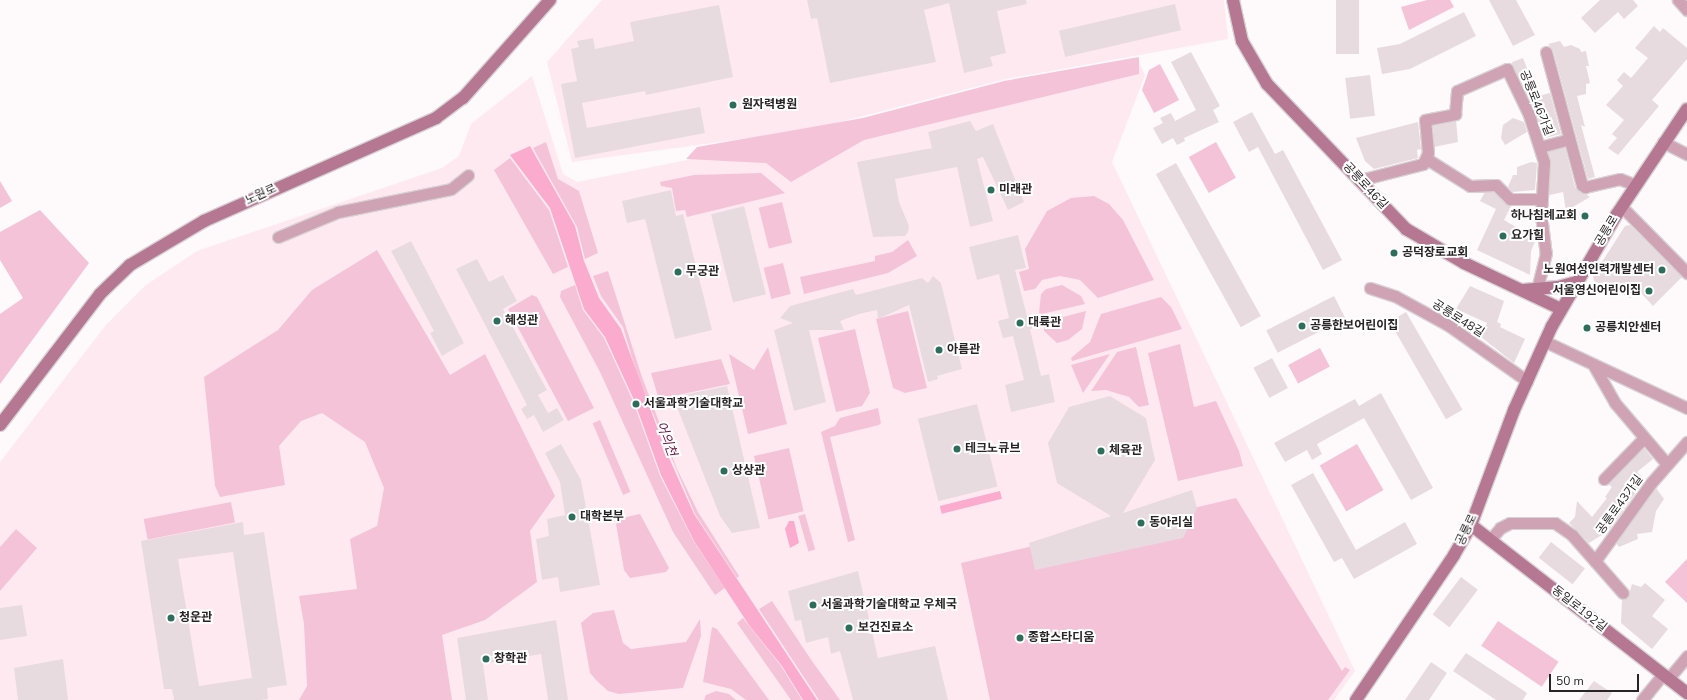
<!DOCTYPE html>
<html>
<head>
<meta charset="utf-8">
<style>
	body { margin:0 }
	#map { position:relative; width:1687px; height:700px; overflow:hidden; background:#fef9fb; font-family:"Nunito Sans","Noto Sans KR",sans-serif }
	div>[style] { position:absolute }
	[style*='--x'] { left:calc(var(--x)*1px); top:calc(var(--y)*1px); width:calc(var(--w)*1px); rotate:calc(var(--a)*1deg) }
	.built>* { inset:0; background:#ffe9f1 }
	.green>* { inset:0; background:#f5c3d7; transform-origin:0 0 }
	.water>* { inset:0; background:#fbabcd; transform-origin:0 0 }
	.building>* { inset:0; background:#e8dbe0; transform-origin:0 0 }
	.roads { filter:drop-shadow(1px 0 #d7d3d4) drop-shadow(-1px 0 #d7d3d4) drop-shadow(0 1px #d7d3d4) drop-shadow(0 -1px #d7d3d4) }
	.street>* { height:11px; margin:-5.5px; padding:0 5.5px; transform-origin:5.5px; border-radius:5.5px; background:#cfa2b4 }
	.secondary>* { height:12px; margin:-6px; padding:0 6px; transform-origin:6px; border-radius:6px; background:#b67792 }
	.dots>* { width:11px; height:11px; translate:-50% -50%; box-sizing:border-box; border:2px solid #fff; border-radius:50% }
	span { translate:-50% -50%; white-space:nowrap; text-align:center; line-height:1.15; -webkit-text-stroke:4px #fff; paint-order:stroke }
	.street-label { font-size:12px; color:#282425 }
	.poi-label { font-size:12px; color:#282425; font-weight:700 }
	.left { translate:0 -50%; text-align:left }
	.right { translate:-100% -50%; text-align:right }
	.water-label { font-size:13px; color:#6b1644; font-style:italic }
	.scale { position:absolute; left:1549px; top:674px; width:90px; height:18px; box-sizing:border-box; border:2px solid #282425; border-top:0; padding-left:5px; font-size:12px; line-height:14px; white-space:nowrap; color:#282425; -webkit-text-stroke:3px #fff; paint-order:stroke }
</style>
</head>
<body>
<div id="map">
	<div class="built">
		<div style="clip-path:polygon(602px 0,1224px 0,1228px 39px,1006px 79px,809px 130px,572px 162px,547px 62px)"></div>
		<div style="clip-path:polygon(1139px 62px,1145px 75px,1112px 162px,1355px 671px,1334px 700px,0 700px,0 462px,106px 325px,146px 285px,197px 251px,442px 168px,459px 156px,471px 124px,532px 76px,563px 174px,577px 182px,762px 145px,1089px 70px)"></div>
	</div>
	<div class="green">
		<div style="clip-path:polygon(1427px 0,1450px 0,1454px 7px,1409px 30px,1401px 7px)"></div>
		<div style="clip-path:polygon(1139px 57px,1139px 74px,864px 140px,791px 182px,766px 163px,686px 159px,697px 147px,863px 118px,1004px 81px)"></div>
		<div style="clip-path:polygon(1160px 64px,1179px 100px,1154px 113px,1142px 90px,1149px 70px)"></div>
		<div style="clip-path:polygon(546px 142px,558px 179px,579px 191px,598px 253px,585px 259px,577px 227px,533px 148px)"></div>
		<div style="left:1216px;top:142px;width:41px;height:31px;rotate:61deg"></div>
		<div style="clip-path:polygon(510px 158px,549px 210px,568px 267px,553px 274px,494px 170px)"></div>
		<div style="clip-path:polygon(761px 173px,785px 193px,687px 217px,685px 210px,676px 211px,672px 188px,661px 186px,660px 182px,694px 175px)"></div>
		<div style="clip-path:polygon(0 181px,12px 201px,0 208px)"></div>
		<div style="clip-path:polygon(1094px 196px,1109px 204px,1123px 220px,1154px 280px,1098px 298px,1080px 280px,1060px 276px,1042px 280px,1035px 289px,1024px 291px,1019px 272px,1029px 269px,1025px 249px,1047px 211px,1071px 198px)"></div>
		<div style="left:782px;top:202px;width:42px;height:24px;rotate:76deg"></div>
		<div style="clip-path:polygon(40px 210px,89px 263px,0 384px,0 314px,23px 298px,0 260px,0 232px)"></div>
		<div style="clip-path:polygon(908px 240px,917px 256px,888px 273px,804px 294px,800px 277px,875px 261px,875px 256px,892px 252px)"></div>
		<div style="clip-path:polygon(377px 250px,450px 375px,485px 354px,555px 496px,530px 531px,537px 582px,485px 620px,442px 635px,452px 700px,299px 700px,307px 686px,304px 624px,299px 596px,357px 589px,350px 539px,377px 526px,384px 488px,365px 442px,322px 413px,301px 421px,279px 446px,285px 485px,220px 497px,215px 486px,204px 377px,278px 330px,312px 290px)"></div>
		<div style="left:783px;top:263px;width:32px;height:20px;rotate:76deg"></div>
		<div style="clip-path:polygon(608px 271px,642px 377px,677px 469px,698px 512px,739px 576px,737px 578px,695px 514px,638px 378px,623px 327px,601px 296px,593px 276px)"></div>
		<div style="clip-path:polygon(575px 285px,583px 310px,604px 338px,633px 401px,660px 476px,694px 542px,725px 588px,715px 595px,673px 532px,600px 372px,560px 297px,561px 291px)"></div>
		<div style="clip-path:polygon(1062px 285px,1081px 296px,1085px 304px,1042px 314px,1039px 313px,1041px 294px,1046px 289px)"></div>
		<div style="clip-path:polygon(532px 295px,537px 297px,594px 408px,568px 421px,508px 309px)"></div>
		<div style="clip-path:polygon(1161px 297px,1171px 307px,1182px 329px,1072px 361px,1071px 358px,1090px 342px,1101px 314px)"></div>
		<div style="clip-path:polygon(908px 311px,927px 388px,905px 393px,893px 388px,876px 319px)"></div>
		<div style="clip-path:polygon(1086px 311px,1082px 329px,1068px 340px,1057px 343px,1044px 331px,1044px 322px)"></div>
		<div style="clip-path:polygon(855px 329px,870px 393px,862px 406px,836px 412px,818px 338px)"></div>
		<div style="clip-path:polygon(1180px 344px,1194px 407px,1216px 401px,1239px 451px,1243px 466px,1178px 481px,1148px 353px)"></div>
		<div style="clip-path:polygon(768px 347px,787px 424px,748px 434px,729px 354px,754px 370px)"></div>
		<div style="clip-path:polygon(1136px 347px,1149px 405px,1139px 407px,1129px 397px,1106px 390px,1091px 391px,1117px 352px)"></div>
		<div style="left:1320px;top:348px;width:21px;height:36px;rotate:62deg"></div>
		<div style="clip-path:polygon(1110px 354px,1083px 393px,1071px 365px)"></div>
		<div style="clip-path:polygon(721px 359px,730px 384px,669px 397px,670px 402px,660px 403px,651px 373px)"></div>
		<div style="clip-path:polygon(878px 408px,881px 423px,879px 425px,830px 437px,855px 540px,848px 542px,821px 432px,835px 426px,840px 418px)"></div>
		<div style="left:600px;top:420px;width:78px;height:8px;rotate:67deg"></div>
		<div style="left:1357px;top:444px;width:53px;height:43px;rotate:60deg"></div>
		<div style="left:789px;top:448px;width:65px;height:36px;rotate:77deg"></div>
		<div style="clip-path:polygon(1236px 498px,1342px 671px,1345px 667px,1350px 670px,1328px 700px,990px 700px,961px 563px)"></div>
		<div style="left:231px;top:502px;width:21px;height:89px;rotate:79deg"></div>
		<div style="clip-path:polygon(640px 514px,669px 568px,666px 572px,630px 578px,624px 570px,616px 524px,622px 518px)"></div>
		<div style="left:805px;top:514px;width:37px;height:7px;rotate:74deg"></div>
		<div style="clip-path:polygon(16px 529px,37px 548px,0 591px,0 547px)"></div>
		<div style="clip-path:polygon(1687px 559px,1687px 603px,1665px 582px)"></div>
		<div style="clip-path:polygon(772px 601px,812px 661px,840px 700px,819px 700px,759px 609px)"></div>
		<div style="clip-path:polygon(614px 610px,623px 643px,631px 649px,686px 642px,700px 619px,701px 636px,683px 688px,619px 694px,608px 691px,596px 680px,590px 673px,581px 623px,593px 613px)"></div>
		<div style="clip-path:polygon(743px 618px,781px 666px,802px 700px,791px 700px,737px 623px)"></div>
		<div style="left:1498px;top:621px;width:73px;height:30px;rotate:34deg"></div>
		<div style="clip-path:polygon(712px 627px,717px 629px,769px 700px,746px 700px,731px 689px,703px 682px)"></div>
		<div style="clip-path:polygon(716px 691px,729px 694px,736px 700px,704px 700px,706px 695px)"></div>
	</div>
	<div class="water">
		<div style="clip-path:polygon(530px 146px,575px 226px,584px 261px,599px 298px,621px 329px,665px 449px,694px 514px,817px 700px,803px 700px,782px 666px,749px 625px,694px 541px,661px 475px,634px 400px,605px 337px,584px 309px,550px 208px,510px 155px)"></div>
		<div style="left:1000px;top:491px;width:8px;height:62px;rotate:76deg"></div>
		<div style="clip-path:polygon(789px 521px,794px 521px,799px 543px,790px 548px,785px 529px)"></div>
	</div>
	<div class="building">
		<div style="clip-path:polygon(807px 0,1026px 0,1027px 4px,997px 11px,1006px 53px,990px 57px,993px 66px,964px 73px,949px 3px,924px 10px,936px 62px,830px 83px,817px 18px,811px 19px)"></div>
		<div style="left:1336px;top:0;width:23px;height:54px"></div>
		<div style="clip-path:polygon(1489px 0,1516px 0,1535px 35px,1513px 46px)"></div>
		<div style="clip-path:polygon(1600px 0,1633px 0,1638px 6px,1624px 19px,1618px 12px,1595px 33px,1581px 18px)"></div>
		<div style="left:1175px;top:4px;width:27px;height:119px;rotate:77deg"></div>
		<div style="clip-path:polygon(719px 5px,733px 77px,646px 95px,645px 91px,582px 103px,587px 128px,700px 107px,705px 133px,575px 158px,561px 84px,577px 81px,571px 49px,579px 47px,577px 41px,593px 38px,595px 49px,634px 41px,630px 22px)"></div>
		<div style="clip-path:polygon(1464px 12px,1476px 36px,1410px 69px,1382px 74px,1377px 48px,1400px 44px)"></div>
		<div style="clip-path:polygon(1654px 26px,1660px 32px,1663px 28px,1687px 48px,1687px 59px,1652px 100px,1659px 106px,1618px 155px,1608px 148px,1617px 138px,1612px 134px,1624px 120px,1606px 105px,1623px 86px,1617px 80px,1624px 72px,1631px 78px,1648px 58px,1635px 48px)"></div>
		<div style="clip-path:polygon(1560px 41px,1564px 47px,1571px 45px,1580px 49px,1581px 52px,1586px 51px,1589px 66px,1586px 66px,1590px 83px,1586px 84px,1586px 94px,1577px 96px,1585px 127px,1581px 125px,1595px 177px,1588px 179px,1553px 50px,1548px 44px)"></div>
		<div style="clip-path:polygon(1191px 52px,1220px 106px,1213px 110px,1219px 122px,1184px 138px,1185px 141px,1177px 145px,1173px 138px,1162px 144px,1153px 128px,1163px 123px,1160px 118px,1171px 113px,1175px 121px,1196px 110px,1171px 62px)"></div>
		<div style="left:1523px;top:58px;width:19px;height:12px;rotate:69deg"></div>
		<div style="left:1370px;top:75px;width:41px;height:25px;rotate:83deg"></div>
		<div style="clip-path:polygon(1550px 93px,1561px 134px,1545px 138px,1529px 98px)"></div>
		<div style="clip-path:polygon(1252px 112px,1275px 154px,1283px 150px,1342px 260px,1323px 270px,1258px 147px,1249px 152px,1233px 122px)"></div>
		<div style="clip-path:polygon(1513px 118px,1524px 122px,1527px 132px,1505px 145px,1501px 138px,1503px 125px)"></div>
		<div style="clip-path:polygon(970px 121px,976px 131px,993px 124px,1024px 202px,1008px 210px,983px 157px,977px 159px,993px 221px,970px 227px,957px 167px,895px 179px,899px 202px,909px 226px,908px 232px,905px 236px,873px 237px,857px 162px,932px 148px,928px 132px)"></div>
		<div style="clip-path:polygon(1456px 121px,1458px 142px,1434px 147px,1433px 126px)"></div>
		<div style="clip-path:polygon(1418px 122px,1421px 149px,1417px 150px,1418px 158px,1374px 169px,1365px 161px,1356px 138px)"></div>
		<div style="clip-path:polygon(1565px 147px,1575px 187px,1590px 197px,1566px 211px,1563px 192px,1550px 195px,1549px 192px,1551px 162px,1548px 152px)"></div>
		<div style="clip-path:polygon(1531px 162px,1537px 163px,1535px 190px,1513px 192px,1508px 187px,1513px 175px,1517px 175px,1517px 167px)"></div>
		<div style="left:1176px;top:163px;width:175px;height:23px;rotate:61deg"></div>
		<div style="clip-path:polygon(671px 190px,676px 216px,683px 214px,712px 330px,675px 339px,645px 219px,627px 223px,622px 201px)"></div>
		<div style="clip-path:polygon(1485px 192px,1493px 192px,1511px 206px,1504px 220px,1536px 239px,1531px 251px,1530px 275px,1477px 250px,1496px 209px,1480px 201px)"></div>
		<div style="left:744px;top:206px;width:91px;height:34px;rotate:76deg"></div>
		<div style="clip-path:polygon(1630px 225px,1682px 277px,1653px 306px,1641px 293px,1636px 292px,1630px 298px,1594px 281px,1593px 276px,1625px 226px)"></div>
		<div style="clip-path:polygon(1018px 235px,1026px 268px,1015px 270px,1027px 316px,1038px 314px,1041px 326px,1030px 329px,1041px 376px,1049px 374px,1055px 402px,1011px 412px,1005px 385px,1024px 380px,1013px 336px,1003px 338px,998px 321px,1009px 318px,999px 274px,977px 280px,969px 247px)"></div>
		<div style="clip-path:polygon(411px 241px,464px 343px,442px 356px,430px 333px,434px 331px,391px 251px)"></div>
		<div style="clip-path:polygon(477px 259px,489px 282px,503px 275px,517px 301px,503px 309px,547px 390px,538px 395px,548px 413px,557px 408px,564px 420px,543px 432px,534px 415px,527px 419px,521px 409px,527px 405px,456px 269px)"></div>
		<div style="clip-path:polygon(933px 276px,941px 283px,962px 369px,937px 376px,938px 379px,928px 382px,909px 305px,878px 319px,877px 310px,859px 314px,840px 321px,844px 330px,809px 330px,826px 402px,794px 411px,774px 330px,793px 323px,780px 318px,790px 306px,853px 289px,856px 295px,922px 278px,928px 283px)"></div>
		<div style="clip-path:polygon(1470px 286px,1504px 301px,1497px 322px,1501px 324px,1500px 327px,1525px 339px,1514px 363px,1481px 337px,1487px 323px,1456px 309px)"></div>
		<div style="left:1334px;top:296px;width:25px;height:76px;rotate:63deg"></div>
		<div style="left:1406px;top:312px;width:113px;height:19px;rotate:60deg"></div>
		<div style="left:1272px;top:358px;width:34px;height:21px;rotate:62deg"></div>
		<div style="clip-path:polygon(727px 386px,760px 528px,732px 533px,720px 516px,673px 397px)"></div>
		<div style="clip-path:polygon(1381px 393px,1433px 488px,1411px 500px,1364px 418px,1317px 444px,1322px 454px,1312px 460px,1307px 450px,1285px 462px,1274px 443px,1355px 399px,1359px 406px)"></div>
		<div style="clip-path:polygon(1110px 396px,1146px 418px,1155px 460px,1123px 513px,1192px 490px,1197px 508px,1183px 538px,1035px 570px,1029px 543px,1111px 516px,1057px 483px,1048px 443px,1069px 407px)"></div>
		<div style="left:977px;top:404px;width:85px;height:61px;rotate:76deg"></div>
		<div style="clip-path:polygon(561px 444px,581px 480px,600px 585px,560px 592px,558px 577px,542px 580px,536px 539px,549px 536px,547px 519px,565px 515px,560px 482px,545px 453px)"></div>
		<div style="clip-path:polygon(1644px 448px,1653px 459px,1637px 472px,1645px 480px,1608px 531px,1589px 543px,1569px 523px,1575px 517px,1577px 501px,1592px 517px,1607px 498px,1605px 497px,1612px 487px,1609px 485px,1611px 482px)"></div>
		<div style="clip-path:polygon(1313px 473px,1356px 550px,1405px 522px,1417px 544px,1354px 579px,1342px 558px,1334px 562px,1291px 485px)"></div>
		<div style="clip-path:polygon(1656px 488px,1664px 499px,1656px 511px,1652px 532px,1637px 534px,1638px 539px,1619px 547px,1616px 543px)"></div>
		<div style="clip-path:polygon(evenodd,243px 522px,244px 535px,264px 532px,287px 685px,267px 688px,268px 699px,261px 700px,174px 700px,172px 689px,164px 689px,141px 541px,243px 522px,233px 552px,252px 678px,199px 686px,178px 559px,233px 552px)"></div>
		<div style="left:1551px;top:542px;width:43px;height:20px;rotate:38deg"></div>
		<div style="clip-path:polygon(858px 571px,878px 658px,935px 646px,948px 700px,853px 700px,840px 651px,831px 654px,828px 637px,806px 643px,801px 620px,795px 621px,788px 591px)"></div>
		<div style="left:1461px;top:577px;width:21px;height:47px;rotate:37deg"></div>
		<div style="clip-path:polygon(1645px 583px,1665px 600px,1652px 616px,1668px 629px,1652px 649px,1621px 623px,1622px 600px,1628px 598px,1632px 584px,1641px 587px)"></div>
		<div style="clip-path:polygon(22px 605px,27px 636px,0 640px,0 608px)"></div>
		<div style="clip-path:polygon(556px 620px,568px 700px,548px 700px,541px 654px,483px 664px,488px 700px,466px 700px,457px 638px)"></div>
		<div style="clip-path:polygon(1466px 653px,1527px 693px,1523px 700px,1496px 700px,1453px 671px)"></div>
		<div style="clip-path:polygon(63px 659px,68px 700px,18px 700px,14px 668px)"></div>
		<div style="clip-path:polygon(1431px 662px,1447px 673px,1429px 700px,1405px 700px)"></div>
		<div style="clip-path:polygon(1594px 681px,1612px 693px,1607px 700px,1579px 700px)"></div>
	</div>
	<div class="roads">
		<div class="street">
			<div style="--x:1678;--y:0;--w:13;--a:48"></div>
			<div style="--x:1546;--y:52;--w:138;--a:74.9"></div>
			<div style="--x:1582;--y:185;--w:4;--a:34"></div>
			<div style="--x:1585;--y:187;--w:36;--a:-13"></div>
			<div style="--x:1620;--y:179;--w:17;--a:21"></div>
			<div style="--x:1663;--y:142;--w:27;--a:27"></div>
			<div style="--x:1540;--y:147;--w:30;--a:-15"></div>
			<div style="--x:1427;--y:159;--w:51;--a:32.1"></div>
			<div style="--x:1470;--y:186;--w:26;--a:-2"></div>
			<div style="--x:1496;--y:185;--w:20;--a:45"></div>
			<div style="--x:1510;--y:199;--w:32;--a:0"></div>
			<div style="--x:1360;--y:180;--w:65;--a:-14.3"></div>
			<div style="--x:1423;--y:164;--w:12;--a:-66"></div>
			<div style="--x:1428;--y:153;--w:33;--a:-95"></div>
			<div style="--x:1425;--y:120;--w:31;--a:-11"></div>
			<div style="--x:1455;--y:114;--w:23;--a:-85"></div>
			<div style="--x:1457;--y:91;--w:55;--a:-23.7"></div>
			<div style="--x:1507;--y:69;--w:51;--a:64.4"></div>
			<div style="--x:1529;--y:115;--w:49;--a:72.3"></div>
			<div style="--x:1544;--y:162;--w:53;--a:93.2"></div>
			<div style="--x:1541;--y:215;--w:38;--a:83"></div>
			<div style="--x:1546;--y:253;--w:37;--a:104"></div>
			<div style="--x:1622;--y:207;--w:93;--a:45.4"></div>
			<div style="--x:278;--y:237;--w:65;--a:-22.6"></div>
			<div style="--x:338;--y:212;--w:115;--a:-11.5"></div>
			<div style="--x:451;--y:189;--w:22;--a:-39"></div>
			<div style="--x:1370;--y:288;--w:26;--a:18"></div>
			<div style="--x:1395;--y:296;--w:60;--a:28.7"></div>
			<div style="--x:1448;--y:325;--w:97;--a:35.3"></div>
			<div style="--x:1544;--y:341;--w:158;--a:25.1"></div>
			<div style="--x:1594;--y:366;--w:43;--a:60.4"></div>
			<div style="--x:1615;--y:403;--w:80;--a:49.6"></div>
			<div style="--x:1604;--y:479;--w:57;--a:-45.7"></div>
			<div style="--x:1490;--y:540;--w:16;--a:-50"></div>
			<div style="--x:1500;--y:528;--w:11;--a:-27"></div>
			<div style="--x:1510;--y:523;--w:45;--a:0"></div>
			<div style="--x:1555;--y:523;--w:21;--a:35"></div>
			<div style="--x:1572;--y:535;--w:77;--a:48.7"></div>
			<div style="--x:1595;--y:561;--w:96;--a:-54.3"></div>
			<div style="--x:1651;--y:483;--w:55;--a:-48.7"></div>
			<div style="--x:1668;--y:679;--w:30;--a:-50"></div>
			<div style="--x:1642;--y:700;--w:33;--a:-51"></div>
		</div>
		<div class="secondary">
			<div style="--x:1233;--y:0;--w:42;--a:77.6"></div>
			<div style="--x:1242;--y:41;--w:50;--a:59.8"></div>
			<div style="--x:1267;--y:84;--w:201;--a:46.2"></div>
			<div style="--x:1406;--y:229;--w:67;--a:30.4"></div>
			<div style="--x:1464;--y:263;--w:107;--a:25.4"></div>
			<div style="--x:1523;--y:290;--w:35;--a:-5"></div>
			<div style="--x:1558;--y:287;--w:20;--a:-15"></div>
			<div style="--x:0;--y:425;--w:165;--a:-52.6"></div>
			<div style="--x:100;--y:294;--w:42;--a:-44"></div>
			<div style="--x:130;--y:265;--w:86;--a:-30.7"></div>
			<div style="--x:204;--y:221;--w:254;--a:-23.9"></div>
			<div style="--x:436;--y:118;--w:34;--a:-37"></div>
			<div style="--x:463;--y:98;--w:131;--a:-48.4"></div>
			<div style="--x:1471;--y:525;--w:274;--a:37.9"></div>
			<div style="--x:1356;--y:700;--w:175;--a:-55.9"></div>
			<div style="--x:1454;--y:555;--w:34;--a:-60"></div>
			<div style="--x:1471;--y:525;--w:123;--a:-69.5"></div>
			<div style="--x:1514;--y:410;--w:92;--a:-65.7"></div>
			<div style="--x:1552;--y:326;--w:129;--a:-59.9"></div>
			<div style="--x:1617;--y:214;--w:126;--a:-56.3"></div>
		</div>
	</div>
	<div class="dots">
		<div style="left:733px;top:105px;background:#2d6d5b"></div>
		<div style="left:991px;top:190px;background:#2d6d5b"></div>
		<div style="left:1585px;top:216px;background:#2d6d5b"></div>
		<div style="left:1503px;top:236px;background:#2d6d5b"></div>
		<div style="left:1394px;top:253px;background:#2d6d5b"></div>
		<div style="left:1662px;top:270px;background:#2d6d5b"></div>
		<div style="left:678px;top:272px;background:#2d6d5b"></div>
		<div style="left:1649px;top:291px;background:#2d6d5b"></div>
		<div style="left:497px;top:321px;background:#2d6d5b"></div>
		<div style="left:1020px;top:323px;background:#2d6d5b"></div>
		<div style="left:1302px;top:326px;background:#2d6d5b"></div>
		<div style="left:1587px;top:328px;background:#2d6d5b"></div>
		<div style="left:939px;top:350px;background:#2d6d5b"></div>
		<div style="left:636px;top:404px;background:#2d6d5b"></div>
		<div style="left:957px;top:449px;background:#2d6d5b"></div>
		<div style="left:1101px;top:451px;background:#2d6d5b"></div>
		<div style="left:724px;top:471px;background:#2d6d5b"></div>
		<div style="left:572px;top:517px;background:#2d6d5b"></div>
		<div style="left:1141px;top:523px;background:#2d6d5b"></div>
		<div style="left:813px;top:605px;background:#2d6d5b"></div>
		<div style="left:171px;top:618px;background:#2d6d5b"></div>
		<div style="left:849px;top:628px;background:#2d6d5b"></div>
		<div style="left:1020px;top:638px;background:#2d6d5b"></div>
		<div style="left:486px;top:659px;background:#2d6d5b"></div>
	</div>
	<div class="street-label">
		<span style="left:1536px;top:103px;rotate:68deg">공릉로46가길</span>
		<span style="left:1365px;top:186px;rotate:47deg">공릉로46길</span>
		<span style="left:261px;top:195px;rotate:-25deg">노원로</span>
		<span style="left:1607px;top:231px;rotate:-59deg">공릉로</span>
		<span style="left:1458px;top:319px;rotate:32deg">공릉로48길</span>
		<span style="left:1620px;top:505px;rotate:-54deg">공릉로43가길</span>
		<span style="left:1467px;top:530px;rotate:-65deg">공릉로</span>
		<span style="left:1579px;top:609px;rotate:38deg">동일로192길</span>
	</div>
	<div class="poi-label">
		<span class="left" style="left:742px;top:105px">원자력병원</span>
		<span class="left" style="left:999px;top:190px">미래관</span>
		<span class="right" style="left:1577px;top:216px">하나침례교회</span>
		<span class="left" style="left:1511px;top:236px">요가힐</span>
		<span class="left" style="left:1402px;top:253px">공덕장로교회</span>
		<span class="right" style="left:1654px;top:270px">노원여성인력개발센터</span>
		<span class="left" style="left:686px;top:272px">무궁관</span>
		<span class="right" style="left:1641px;top:291px">서울영신어린이집</span>
		<span class="left" style="left:505px;top:321px">혜성관</span>
		<span class="left" style="left:1028px;top:323px">대륙관</span>
		<span class="left" style="left:1310px;top:326px">공릉한보어린이집</span>
		<span class="left" style="left:1595px;top:328px">공릉치안센터</span>
		<span class="left" style="left:947px;top:350px">아름관</span>
		<span class="left" style="left:644px;top:404px">서울과학기술대학교</span>
		<span class="left" style="left:965px;top:449px">테크노큐브</span>
		<span class="left" style="left:1109px;top:451px">체육관</span>
		<span class="left" style="left:732px;top:471px">상상관</span>
		<span class="left" style="left:580px;top:517px">대학본부</span>
		<span class="left" style="left:1149px;top:523px">동아리실</span>
		<span class="left" style="left:821px;top:605px">서울과학기술대학교 우체국</span>
		<span class="left" style="left:179px;top:618px">청운관</span>
		<span class="left" style="left:858px;top:628px">보건진료소</span>
		<span class="left" style="left:1028px;top:638px">종합스타디움</span>
		<span class="left" style="left:494px;top:659px">창학관</span>
	</div>
	<div class="water-label">
		<span style="left:666px;top:439px;rotate:70deg">어의천</span>
	</div>
	<div class="scale">50 m</div>
</div>
</body>
</html>
